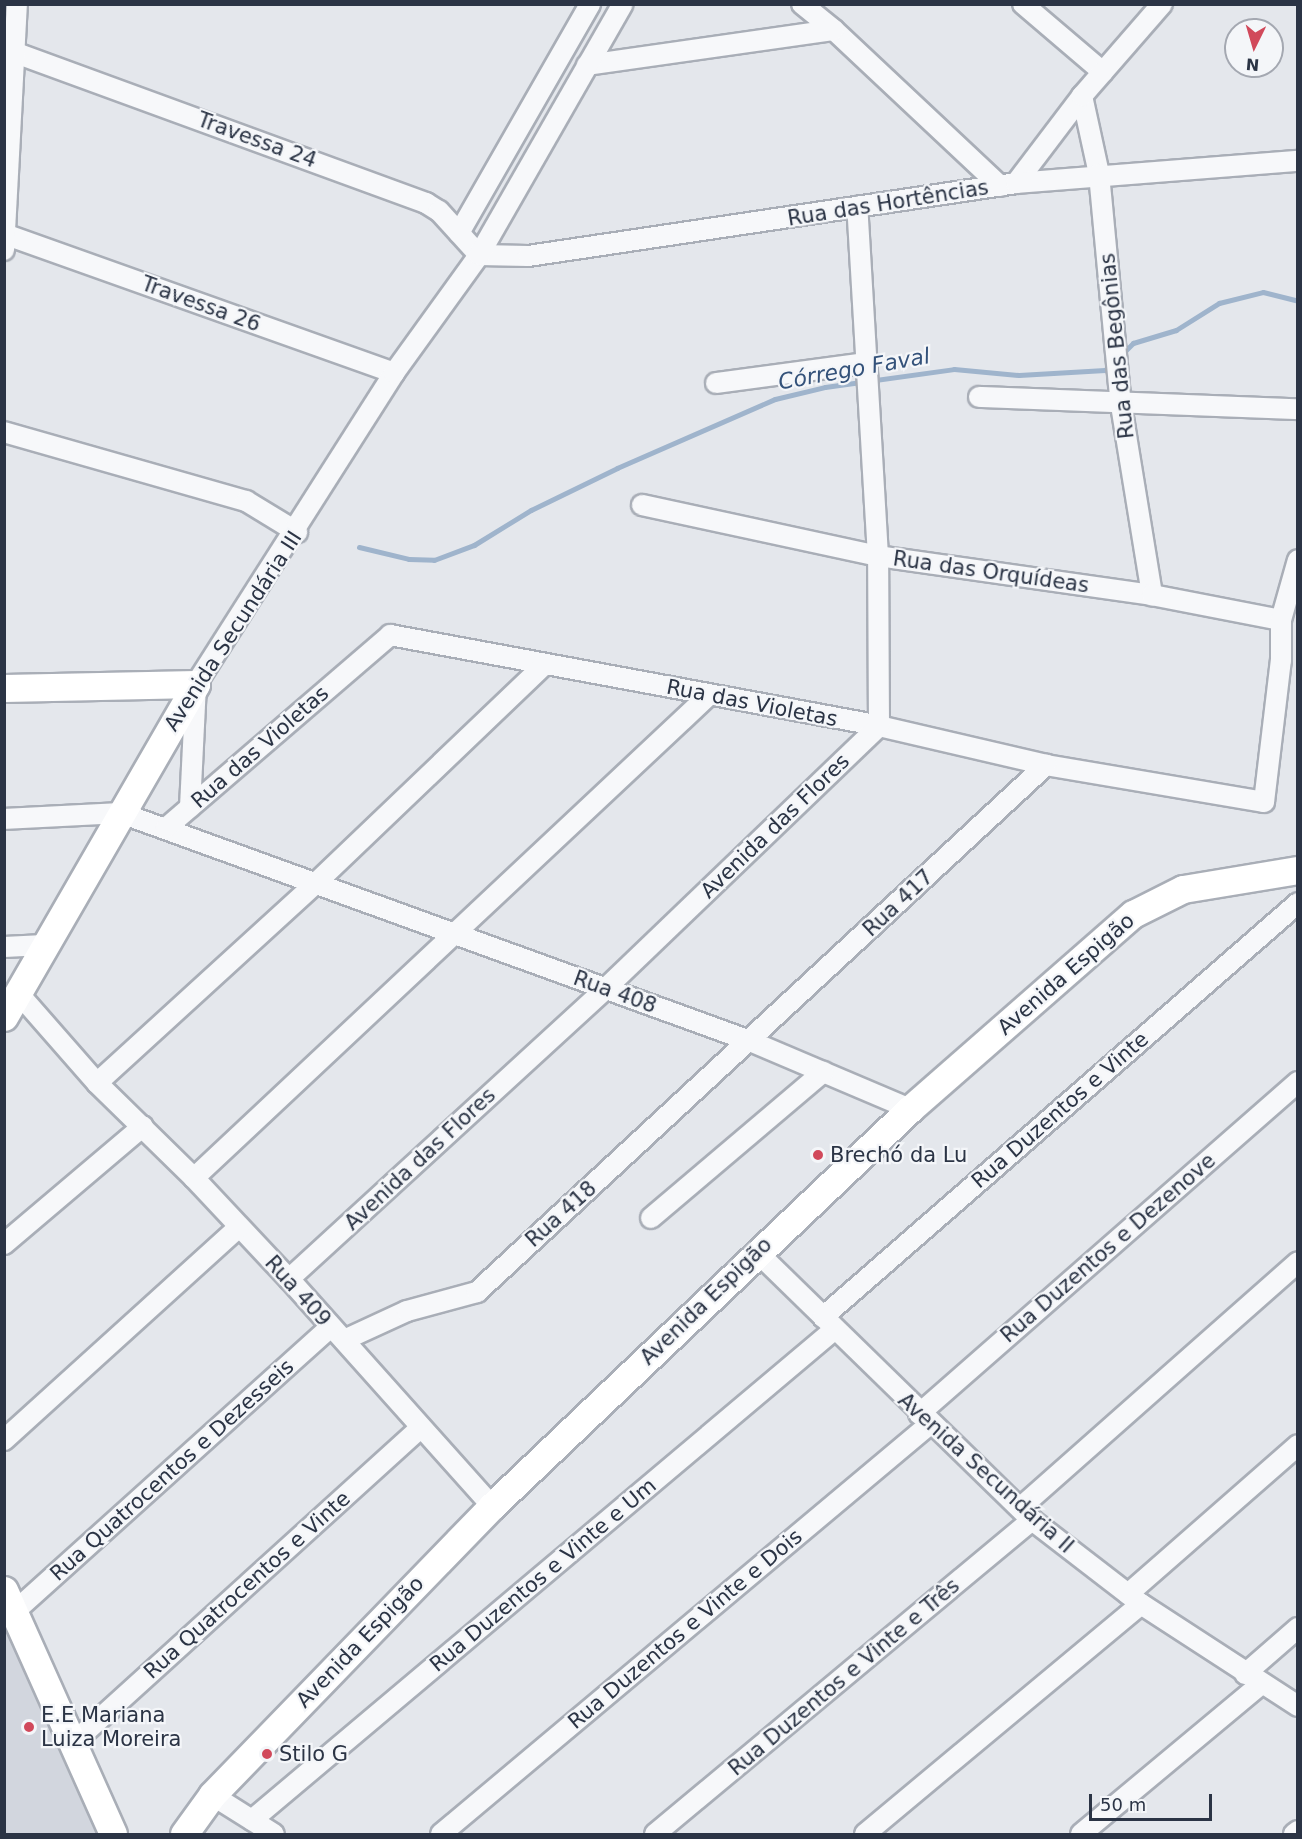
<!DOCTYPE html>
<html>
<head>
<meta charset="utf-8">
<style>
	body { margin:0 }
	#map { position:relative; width:1302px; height:1839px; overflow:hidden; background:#e4e7ec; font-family:"DejaVu Sans",sans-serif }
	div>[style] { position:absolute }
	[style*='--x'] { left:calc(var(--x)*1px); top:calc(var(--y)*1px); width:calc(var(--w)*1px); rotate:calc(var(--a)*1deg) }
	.built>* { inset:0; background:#d2d6de }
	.stream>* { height:5px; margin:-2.5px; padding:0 2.5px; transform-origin:2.5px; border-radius:2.5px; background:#9fb4cc }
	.roads { filter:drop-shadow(2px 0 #a9aeb7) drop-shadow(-2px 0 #a9aeb7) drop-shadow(0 2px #a9aeb7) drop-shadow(0 -2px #a9aeb7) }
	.street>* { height:20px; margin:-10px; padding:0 10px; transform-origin:10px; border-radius:10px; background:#f7f8fa }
	.secondary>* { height:27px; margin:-13.5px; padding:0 13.5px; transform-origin:13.5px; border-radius:13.5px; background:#fff }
	.dots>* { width:16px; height:16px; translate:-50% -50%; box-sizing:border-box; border:3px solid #f4f6f9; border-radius:50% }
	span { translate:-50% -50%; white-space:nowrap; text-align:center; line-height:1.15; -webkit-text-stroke:4.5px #f4f6f9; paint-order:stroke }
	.street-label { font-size:21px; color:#2b3445 }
	.poi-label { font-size:21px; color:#2b3445 }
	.left { translate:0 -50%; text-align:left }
	.water-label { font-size:22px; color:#34527a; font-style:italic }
	.frame { position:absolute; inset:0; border:6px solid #2b3445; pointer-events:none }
	.north { position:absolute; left:1224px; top:18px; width:60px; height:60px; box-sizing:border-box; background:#f4f6f9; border:2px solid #a4a8b1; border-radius:50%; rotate:185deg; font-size:16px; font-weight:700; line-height:24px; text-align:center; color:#2b3445 }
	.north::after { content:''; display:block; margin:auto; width:21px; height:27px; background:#d1495b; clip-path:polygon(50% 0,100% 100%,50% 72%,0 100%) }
	.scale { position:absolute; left:1089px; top:1794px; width:123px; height:27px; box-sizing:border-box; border:3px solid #2b3445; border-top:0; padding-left:8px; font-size:18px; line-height:21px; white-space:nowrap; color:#2b3445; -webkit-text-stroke:4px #f4f6f9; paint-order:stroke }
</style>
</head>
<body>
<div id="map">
	<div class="built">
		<div style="clip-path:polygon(5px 1620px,104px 1834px,5px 1834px)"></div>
	</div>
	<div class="stream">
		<div style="--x:1121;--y:355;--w:17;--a:-45"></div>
		<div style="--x:1133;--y:343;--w:45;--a:-16.8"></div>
		<div style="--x:1176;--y:330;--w:51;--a:-32.1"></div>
		<div style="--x:1219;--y:303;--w:45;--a:-14"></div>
		<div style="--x:1263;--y:292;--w:36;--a:14"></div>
		<div style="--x:359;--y:547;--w:51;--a:13.5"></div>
		<div style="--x:409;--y:559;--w:25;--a:2"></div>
		<div style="--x:434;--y:560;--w:43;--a:-20.6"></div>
		<div style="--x:474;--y:545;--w:67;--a:-31.6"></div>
		<div style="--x:531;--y:510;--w:96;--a:-26"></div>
		<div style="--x:617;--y:468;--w:172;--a:-23.6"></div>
		<div style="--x:775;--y:399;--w:51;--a:-13.5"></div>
		<div style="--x:825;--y:387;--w:130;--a:-7.9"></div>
		<div style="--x:954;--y:369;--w:65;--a:5.3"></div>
		<div style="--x:1019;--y:375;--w:86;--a:-3.3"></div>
		<div style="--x:1105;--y:370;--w:10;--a:-45"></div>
	</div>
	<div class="roads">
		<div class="street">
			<div style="--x:802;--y:4;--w:41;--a:39.1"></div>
			<div style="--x:834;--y:30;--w:228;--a:43.2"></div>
			<div style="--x:1023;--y:4;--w:105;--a:40.4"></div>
			<div style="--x:16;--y:53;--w:437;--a:20.1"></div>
			<div style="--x:426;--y:203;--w:15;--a:32"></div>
			<div style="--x:439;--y:211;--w:59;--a:47.7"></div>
			<div style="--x:587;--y:65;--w:249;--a:-8.1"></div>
			<div style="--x:1082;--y:96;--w:80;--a:77.7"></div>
			<div style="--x:1099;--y:174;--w:232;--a:84.6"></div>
			<div style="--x:1121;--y:405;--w:193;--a:80.7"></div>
			<div style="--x:1016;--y:183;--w:109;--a:-52.8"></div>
			<div style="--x:1082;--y:96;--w:122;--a:-49"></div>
			<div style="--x:459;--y:233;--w:264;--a:-60.2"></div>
			<div style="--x:7;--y:235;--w:411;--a:19.6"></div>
			<div style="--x:4;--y:250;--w:246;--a:-87"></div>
			<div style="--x:479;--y:255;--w:49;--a:1.2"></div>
			<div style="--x:528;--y:256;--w:493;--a:-8.5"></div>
			<div style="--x:1016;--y:183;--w:283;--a:-4.5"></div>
			<div style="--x:716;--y:383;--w:151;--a:-7.6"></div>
			<div style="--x:979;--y:397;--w:319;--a:2.2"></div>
			<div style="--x:4;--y:432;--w:252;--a:15.9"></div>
			<div style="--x:246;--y:501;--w:60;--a:31.3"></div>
			<div style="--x:642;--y:505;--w:241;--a:12.2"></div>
			<div style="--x:878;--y:556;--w:277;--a:8.1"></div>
			<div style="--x:1152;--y:595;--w:131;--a:11"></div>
			<div style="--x:190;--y:807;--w:123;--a:-87.2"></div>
			<div style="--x:196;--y:684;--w:369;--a:-57.5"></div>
			<div style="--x:394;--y:373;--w:145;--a:-54.2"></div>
			<div style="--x:479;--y:255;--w:289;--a:-60.2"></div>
			<div style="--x:4;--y:819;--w:117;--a:-2.9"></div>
			<div style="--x:121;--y:813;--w:669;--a:19.92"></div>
			<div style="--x:750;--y:1041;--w:174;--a:23"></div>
			<div style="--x:166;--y:828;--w:296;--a:-40.7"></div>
			<div style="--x:390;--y:635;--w:497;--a:10.5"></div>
			<div style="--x:879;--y:726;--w:171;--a:13.1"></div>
			<div style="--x:1046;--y:765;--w:221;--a:9.6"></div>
			<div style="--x:1264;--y:802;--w:143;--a:-83.2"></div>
			<div style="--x:1281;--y:660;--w:40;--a:-90"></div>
			<div style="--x:1281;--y:620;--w:62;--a:-74.2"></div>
			<div style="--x:4;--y:947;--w:40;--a:-2.9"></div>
			<div style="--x:19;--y:994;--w:118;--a:48.8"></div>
			<div style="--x:97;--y:1083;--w:136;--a:44.4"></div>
			<div style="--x:194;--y:1178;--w:139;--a:46.8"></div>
			<div style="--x:289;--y:1279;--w:305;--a:48.2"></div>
			<div style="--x:97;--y:1083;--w:298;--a:-42.4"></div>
			<div style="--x:317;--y:882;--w:315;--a:-43.7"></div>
			<div style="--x:194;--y:1178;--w:706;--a:-43.16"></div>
			<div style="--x:651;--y:1218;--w:226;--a:-40.3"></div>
			<div style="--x:4;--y:1244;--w:182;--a:-40.3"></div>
			<div style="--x:757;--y:1252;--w:384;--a:44.3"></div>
			<div style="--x:1032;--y:1520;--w:138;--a:37.6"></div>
			<div style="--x:1141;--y:1604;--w:187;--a:33"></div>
			<div style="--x:289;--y:1279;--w:429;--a:-42.5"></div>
			<div style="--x:605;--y:989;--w:380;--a:-43.8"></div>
			<div style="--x:879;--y:726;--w:170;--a:-90.3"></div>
			<div style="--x:878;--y:556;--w:350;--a:-93.4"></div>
			<div style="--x:823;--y:1317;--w:630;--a:-41.07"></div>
			<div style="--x:344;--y:1340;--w:69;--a:-24.7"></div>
			<div style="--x:407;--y:1311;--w:73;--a:-15.2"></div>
			<div style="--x:477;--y:1292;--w:776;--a:-42.81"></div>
			<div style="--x:919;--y:1414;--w:504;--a:-41.22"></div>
			<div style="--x:4;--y:1440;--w:317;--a:-42.2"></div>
			<div style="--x:1020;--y:1508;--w:371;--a:-41.5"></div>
			<div style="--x:1128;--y:1594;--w:226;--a:-41.2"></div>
			<div style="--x:14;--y:1612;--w:426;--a:-42"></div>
			<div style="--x:1245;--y:1674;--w:70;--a:-41"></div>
			<div style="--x:73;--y:1743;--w:469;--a:-42.2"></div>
			<div style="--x:212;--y:1795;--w:73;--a:32.2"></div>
			<div style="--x:252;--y:1820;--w:762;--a:-40.1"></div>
			<div style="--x:441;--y:1834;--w:638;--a:-39.98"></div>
			<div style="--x:655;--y:1834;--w:491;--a:-39.8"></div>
			<div style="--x:865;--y:1834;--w:359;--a:-39.8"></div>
			<div style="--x:1081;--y:1834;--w:234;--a:-39.8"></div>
			<div style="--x:1294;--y:1834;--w:5;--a:-37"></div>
		</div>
		<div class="secondary">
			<div style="--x:4;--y:688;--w:192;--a:-1.2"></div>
			<div style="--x:4;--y:1017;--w:384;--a:-60"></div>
			<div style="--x:4;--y:1590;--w:267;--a:65.9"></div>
			<div style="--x:184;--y:1834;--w:48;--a:-54.3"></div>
			<div style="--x:212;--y:1795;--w:402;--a:-45.9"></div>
			<div style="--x:492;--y:1506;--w:576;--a:-43.52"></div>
			<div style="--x:910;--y:1109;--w:296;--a:-41.2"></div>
			<div style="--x:1133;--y:914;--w:56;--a:-26.6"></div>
			<div style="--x:1183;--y:889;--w:117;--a:-9.4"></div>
		</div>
	</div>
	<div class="dots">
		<div style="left:818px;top:1155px;background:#d1495b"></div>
		<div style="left:29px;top:1727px;background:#d1495b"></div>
		<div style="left:267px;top:1754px;background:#d1495b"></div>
	</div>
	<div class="street-label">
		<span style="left:257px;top:140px;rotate:20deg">Travessa 24</span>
		<span style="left:888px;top:203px;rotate:-9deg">Rua das Hortências</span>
		<span style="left:201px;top:304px;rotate:20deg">Travessa 26</span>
		<span style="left:1117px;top:346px;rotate:-96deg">Rua das Begônias</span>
		<span style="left:991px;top:572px;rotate:8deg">Rua das Orquídeas</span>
		<span style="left:233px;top:631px;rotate:-57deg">Avenida Secundária III</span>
		<span style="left:752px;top:703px;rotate:11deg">Rua das Violetas</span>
		<span style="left:260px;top:747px;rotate:-41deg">Rua das Violetas</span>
		<span style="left:775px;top:826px;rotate:-44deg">Avenida das Flores</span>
		<span style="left:898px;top:903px;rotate:-43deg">Rua 417</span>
		<span style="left:1066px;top:974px;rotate:-41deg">Avenida Espigão</span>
		<span style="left:615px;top:992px;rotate:20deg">Rua 408</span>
		<span style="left:1060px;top:1110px;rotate:-41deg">Rua Duzentos e Vinte</span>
		<span style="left:420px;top:1159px;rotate:-43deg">Avenida das Flores</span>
		<span style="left:561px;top:1214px;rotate:-42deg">Rua 418</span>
		<span style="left:1108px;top:1248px;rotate:-41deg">Rua Duzentos e Dezenove</span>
		<span style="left:298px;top:1291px;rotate:48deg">Rua 409</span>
		<span style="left:706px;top:1301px;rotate:-44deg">Avenida Espigão</span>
		<span style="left:172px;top:1470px;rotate:-42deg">Rua Quatrocentos e Dezesseis</span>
		<span style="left:986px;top:1473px;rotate:42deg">Avenida Secundária II</span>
		<span style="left:543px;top:1575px;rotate:-40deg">Rua Duzentos e Vinte e Um</span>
		<span style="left:247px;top:1585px;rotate:-42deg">Rua Quatrocentos e Vinte</span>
		<span style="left:685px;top:1629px;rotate:-40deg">Rua Duzentos e Vinte e Dois</span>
		<span style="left:360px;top:1642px;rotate:-46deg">Avenida Espigão</span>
		<span style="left:844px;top:1677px;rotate:-40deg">Rua Duzentos e Vinte e Três</span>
	</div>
	<div class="poi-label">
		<span class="left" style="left:830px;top:1155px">Brechó da Lu</span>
		<span class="left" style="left:41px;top:1727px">E.E Mariana<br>Luiza Moreira</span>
		<span class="left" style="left:279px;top:1754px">Stilo G</span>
	</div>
	<div class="water-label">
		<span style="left:854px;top:369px;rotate:-10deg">Córrego Faval</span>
	</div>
	<div class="frame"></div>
	<div class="north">N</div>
	<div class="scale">50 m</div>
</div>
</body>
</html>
